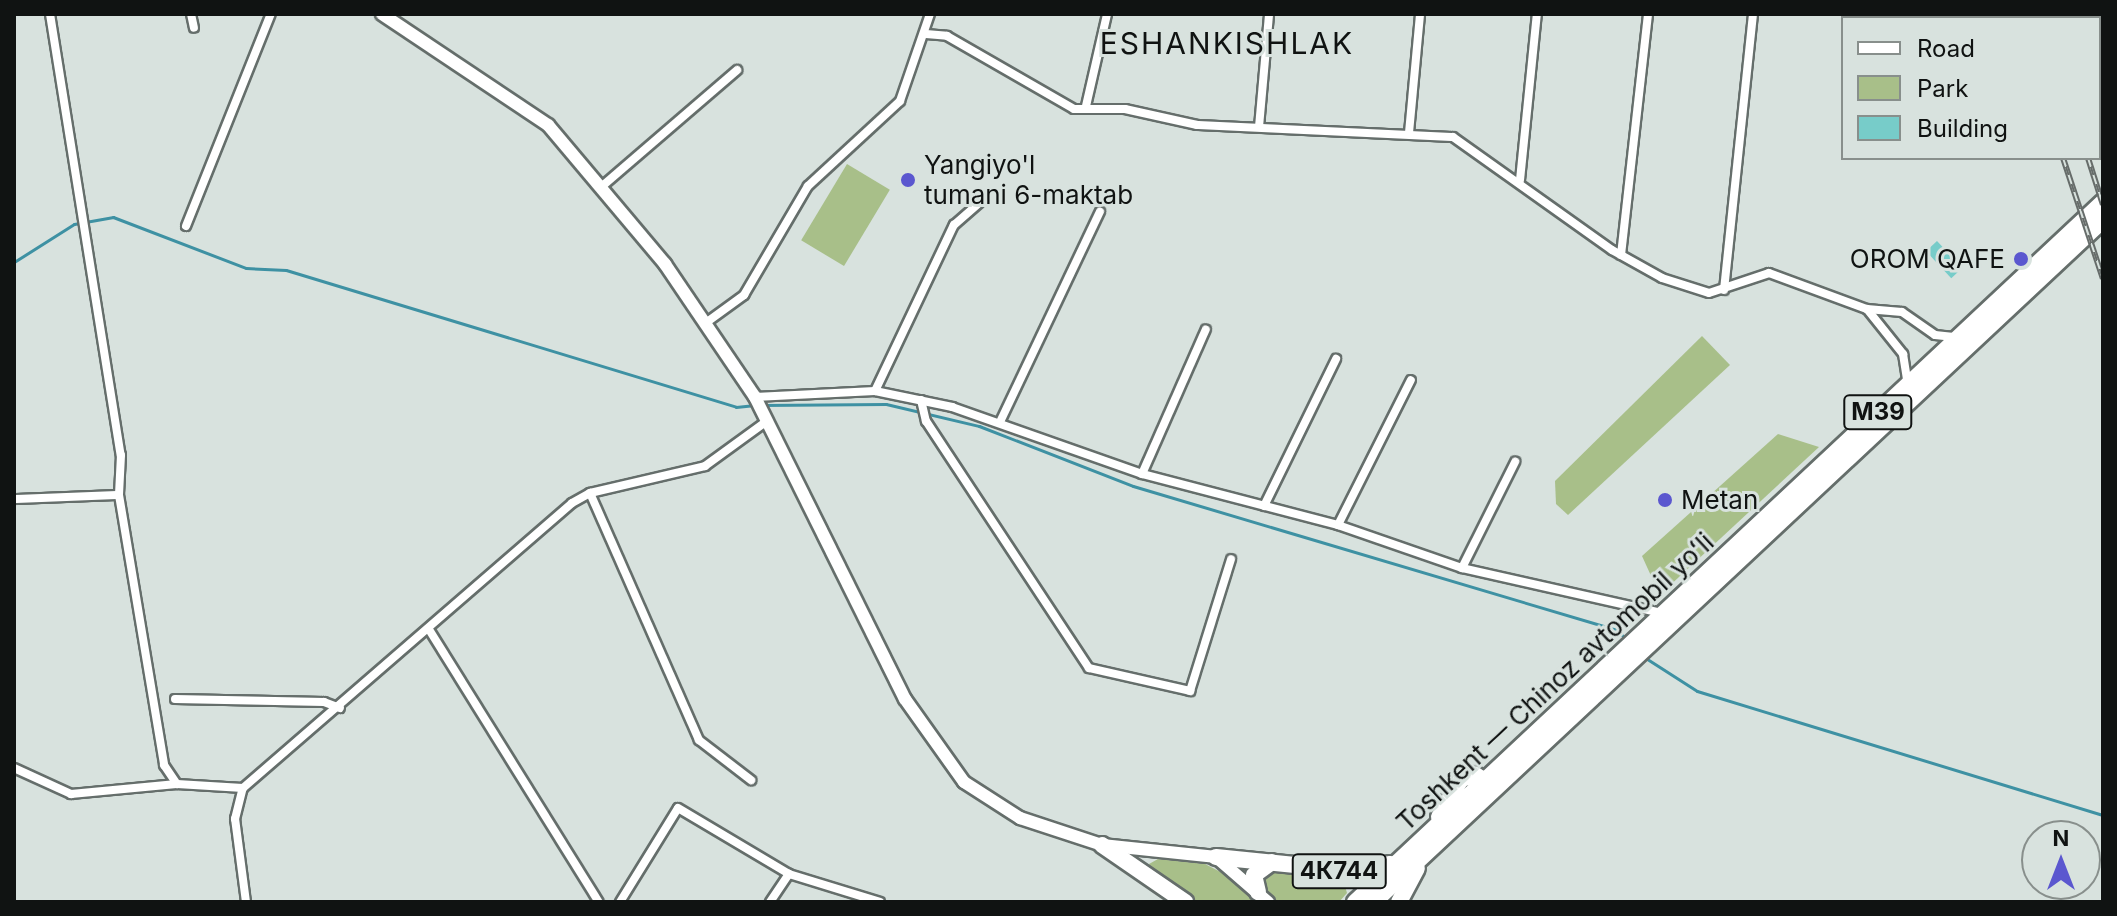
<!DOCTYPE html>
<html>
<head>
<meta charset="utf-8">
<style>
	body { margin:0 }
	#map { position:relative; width:2117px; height:916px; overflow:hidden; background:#d8e2de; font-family:Inter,sans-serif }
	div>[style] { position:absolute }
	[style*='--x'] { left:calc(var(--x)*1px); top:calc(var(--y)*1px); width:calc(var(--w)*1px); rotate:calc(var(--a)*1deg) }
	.green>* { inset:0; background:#a8bf89; transform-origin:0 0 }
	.stream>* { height:3px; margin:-1.5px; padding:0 1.5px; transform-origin:1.5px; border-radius:1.5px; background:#3e91a3 }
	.building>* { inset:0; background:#77ccc9; transform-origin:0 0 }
	.roads { filter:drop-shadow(2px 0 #656e6b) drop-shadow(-2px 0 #656e6b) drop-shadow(0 2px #656e6b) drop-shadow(0 -2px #656e6b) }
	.street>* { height:8px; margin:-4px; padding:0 4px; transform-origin:4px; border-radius:4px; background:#fff }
	.secondary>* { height:12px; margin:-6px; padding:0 6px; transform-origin:6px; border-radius:6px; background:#fff }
	.highway>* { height:16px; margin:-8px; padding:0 8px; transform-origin:8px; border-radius:8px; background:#fff }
	.rail>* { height:6px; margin-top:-3px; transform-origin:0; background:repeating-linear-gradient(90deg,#d8e2de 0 9px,#666c6a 0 18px); box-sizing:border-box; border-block:2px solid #666c6a }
	.dots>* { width:22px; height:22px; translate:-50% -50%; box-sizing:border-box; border:4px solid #d8e2de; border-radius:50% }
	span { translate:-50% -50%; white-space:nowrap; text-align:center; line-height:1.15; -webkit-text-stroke:6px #d8e2de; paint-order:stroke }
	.shield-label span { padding:2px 6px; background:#d8e2de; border:2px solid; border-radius:6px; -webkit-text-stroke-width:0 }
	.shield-label { font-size:24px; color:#101312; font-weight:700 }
	.poi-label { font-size:26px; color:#101312 }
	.left { translate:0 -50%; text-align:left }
	.right { translate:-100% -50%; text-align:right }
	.street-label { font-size:26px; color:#101312 }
	.quarter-label { font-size:30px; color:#101312; letter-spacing:2px }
	.frame { position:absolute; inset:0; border:16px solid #101312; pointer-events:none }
	.legend { position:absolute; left:1841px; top:16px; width:260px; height:144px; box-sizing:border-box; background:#d8e2de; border:2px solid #888f8c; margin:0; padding:10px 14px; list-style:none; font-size:24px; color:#101312 }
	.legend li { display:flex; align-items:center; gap:16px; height:40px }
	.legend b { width:40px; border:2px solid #888f8c }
	.north { position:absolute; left:2021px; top:820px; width:80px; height:80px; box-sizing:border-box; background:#d8e2de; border:2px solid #888f8c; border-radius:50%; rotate:0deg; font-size:22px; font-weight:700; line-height:32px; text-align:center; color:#101312 }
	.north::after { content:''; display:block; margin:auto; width:28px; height:36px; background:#5b57cf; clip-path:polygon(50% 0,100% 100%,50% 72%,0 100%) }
</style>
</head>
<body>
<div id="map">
	<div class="green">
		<div style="left:847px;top:164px;width:50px;height:89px;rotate:31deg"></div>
		<div style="clip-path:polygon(1702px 336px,1730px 365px,1568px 515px,1556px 504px,1555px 481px)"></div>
		<div style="clip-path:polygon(1778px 434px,1819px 447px,1665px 590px,1657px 589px,1642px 556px)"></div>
		<div style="clip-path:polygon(1158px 859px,1205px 864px,1238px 881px,1258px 902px,1197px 902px,1151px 870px,1149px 864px)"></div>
		<div style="clip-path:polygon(1265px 870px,1342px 876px,1347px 893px,1339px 902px,1277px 902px,1263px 888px)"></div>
	</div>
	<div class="stream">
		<div style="--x:14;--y:262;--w:71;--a:-32.3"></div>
		<div style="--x:74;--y:224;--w:40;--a:-10"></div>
		<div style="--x:113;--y:217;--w:142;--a:21"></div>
		<div style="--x:246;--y:268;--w:40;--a:2.9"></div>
		<div style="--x:286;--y:270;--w:470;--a:16.9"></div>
		<div style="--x:736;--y:407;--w:19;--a:-6"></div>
		<div style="--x:762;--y:405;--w:124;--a:-0.5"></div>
		<div style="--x:886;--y:404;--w:96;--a:13.3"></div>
		<div style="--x:979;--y:426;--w:165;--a:21.3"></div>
		<div style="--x:1133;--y:486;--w:505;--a:16.57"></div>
		<div style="--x:1617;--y:630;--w:14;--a:45"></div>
		<div style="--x:1644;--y:657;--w:63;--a:32.7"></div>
		<div style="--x:1697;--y:691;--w:425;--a:17"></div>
	</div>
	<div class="building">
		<div style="left:1937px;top:241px;width:37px;height:15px;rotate:47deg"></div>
	</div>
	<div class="roads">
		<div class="street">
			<div style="--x:50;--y:14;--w:447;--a:80.9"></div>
			<div style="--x:121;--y:455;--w:40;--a:92.9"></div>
			<div style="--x:119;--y:495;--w:274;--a:80.5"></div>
			<div style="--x:164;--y:765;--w:23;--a:56"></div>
			<div style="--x:191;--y:14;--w:14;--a:78"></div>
			<div style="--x:926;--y:34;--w:21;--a:5"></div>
			<div style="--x:947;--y:36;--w:146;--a:29.9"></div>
			<div style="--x:1074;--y:109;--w:51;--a:0"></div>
			<div style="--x:1125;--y:109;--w:74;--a:12.5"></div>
			<div style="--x:1197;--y:125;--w:256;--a:2.7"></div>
			<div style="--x:1453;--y:137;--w:195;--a:35.4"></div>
			<div style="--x:1612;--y:250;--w:57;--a:29.2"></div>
			<div style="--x:1662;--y:278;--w:49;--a:17.7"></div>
			<div style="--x:1709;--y:293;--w:63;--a:-18.4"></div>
			<div style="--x:1769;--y:273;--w:104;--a:20.2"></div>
			<div style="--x:1867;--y:309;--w:58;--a:51.3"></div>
			<div style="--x:1903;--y:354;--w:30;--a:81"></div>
			<div style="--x:1086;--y:106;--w:94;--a:-77.1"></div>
			<div style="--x:1259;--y:127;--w:113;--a:-84.9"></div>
			<div style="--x:1409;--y:133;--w:120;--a:-84.7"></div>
			<div style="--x:1520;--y:180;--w:167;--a:-84.2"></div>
			<div style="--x:600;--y:188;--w:181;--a:-40.7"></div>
			<div style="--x:186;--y:226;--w:228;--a:-68.2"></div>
			<div style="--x:1621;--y:255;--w:243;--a:-83.6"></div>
			<div style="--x:1724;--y:290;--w:278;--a:-84"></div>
			<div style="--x:1867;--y:309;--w:35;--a:5"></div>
			<div style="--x:1902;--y:312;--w:40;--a:34.9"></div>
			<div style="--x:1935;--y:335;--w:19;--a:6"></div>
			<div style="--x:707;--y:322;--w:46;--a:-36.1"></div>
			<div style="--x:744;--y:295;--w:126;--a:-59.6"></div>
			<div style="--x:808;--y:186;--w:125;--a:-42.7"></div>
			<div style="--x:900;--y:101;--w:92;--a:-71"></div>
			<div style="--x:875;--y:391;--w:184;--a:-64.6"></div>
			<div style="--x:954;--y:225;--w:33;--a:-41"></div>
			<div style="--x:755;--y:397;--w:120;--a:-2.9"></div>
			<div style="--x:875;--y:391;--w:79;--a:11.7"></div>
			<div style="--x:952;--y:407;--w:201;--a:19.4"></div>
			<div style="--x:1142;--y:474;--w:203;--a:14.6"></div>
			<div style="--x:1338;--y:525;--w:131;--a:19.1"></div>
			<div style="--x:1462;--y:568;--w:204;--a:12.7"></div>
			<div style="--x:921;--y:400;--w:22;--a:77"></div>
			<div style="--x:926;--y:421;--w:296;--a:56.6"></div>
			<div style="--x:1089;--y:668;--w:104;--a:12.8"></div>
			<div style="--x:1190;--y:691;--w:138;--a:-72.7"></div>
			<div style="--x:1000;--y:422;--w:233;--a:-64.6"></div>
			<div style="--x:1142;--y:474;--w:158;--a:-66.2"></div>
			<div style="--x:590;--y:493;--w:270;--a:66.2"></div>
			<div style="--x:699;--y:740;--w:66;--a:37.6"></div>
			<div style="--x:14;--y:499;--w:105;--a:-2.2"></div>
			<div style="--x:1264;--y:506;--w:164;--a:-63.9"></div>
			<div style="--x:1338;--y:525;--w:162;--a:-63.3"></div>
			<div style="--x:1462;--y:568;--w:119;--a:-63.4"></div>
			<div style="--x:430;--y:631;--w:319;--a:58.1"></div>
			<div style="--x:175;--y:699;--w:149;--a:1.2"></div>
			<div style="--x:324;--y:702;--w:17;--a:21"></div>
			<div style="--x:14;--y:768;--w:63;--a:24.5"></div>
			<div style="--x:71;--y:794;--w:106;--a:-5.4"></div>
			<div style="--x:177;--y:784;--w:66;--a:3.5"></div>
			<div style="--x:246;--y:902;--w:84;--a:-97.5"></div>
			<div style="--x:235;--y:819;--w:32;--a:-76"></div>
			<div style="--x:243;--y:788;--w:435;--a:-40.9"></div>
			<div style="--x:572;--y:503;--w:21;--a:-29"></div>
			<div style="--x:590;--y:493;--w:118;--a:-13.2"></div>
			<div style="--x:705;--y:466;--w:77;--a:-36"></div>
			<div style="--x:620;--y:902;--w:110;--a:-58.3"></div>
			<div style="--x:678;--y:808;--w:129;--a:30.7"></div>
			<div style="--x:789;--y:874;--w:95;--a:17.1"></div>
			<div style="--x:770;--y:902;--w:34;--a:-56"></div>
		</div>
		<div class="secondary">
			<div style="--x:382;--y:14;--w:200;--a:33.8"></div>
			<div style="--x:548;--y:125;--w:182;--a:49.9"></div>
			<div style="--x:665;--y:264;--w:161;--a:55.9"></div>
			<div style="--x:755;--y:397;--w:337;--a:63.6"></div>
			<div style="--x:905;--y:699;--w:102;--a:54.6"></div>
			<div style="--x:964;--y:782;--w:67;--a:32.7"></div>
			<div style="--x:1020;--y:818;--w:86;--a:18.2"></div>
			<div style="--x:1102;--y:845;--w:115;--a:6"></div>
			<div style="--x:1216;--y:857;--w:69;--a:40.9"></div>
		</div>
		<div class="highway">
			<div style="--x:1439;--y:817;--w:44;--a:-59.9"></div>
			<div style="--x:1461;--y:779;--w:15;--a:-16"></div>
			<div style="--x:1475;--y:775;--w:16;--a:30"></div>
			<div style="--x:1102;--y:845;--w:101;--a:34.5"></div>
			<div style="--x:1216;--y:857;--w:139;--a:5.8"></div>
			<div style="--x:1354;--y:871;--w:37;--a:-11"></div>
			<div style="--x:1258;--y:892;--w:17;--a:-103"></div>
			<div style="--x:1254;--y:875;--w:22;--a:-36"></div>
			<div style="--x:1355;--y:902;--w:1024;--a:-43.1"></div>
			<div style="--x:1374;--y:902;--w:998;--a:-43.09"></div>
			<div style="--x:1399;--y:902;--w:38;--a:-62"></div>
		</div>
	</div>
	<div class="rail">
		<div style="--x:2020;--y:14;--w:4;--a:76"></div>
		<div style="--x:2041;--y:14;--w:4;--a:76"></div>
		<div style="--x:2063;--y:158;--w:127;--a:71.7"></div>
		<div style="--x:2088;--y:158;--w:49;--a:72.3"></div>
	</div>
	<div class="dots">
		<div style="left:908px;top:180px;background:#5b57cf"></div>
		<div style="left:2021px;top:259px;background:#5b57cf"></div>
		<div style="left:1665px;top:500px;background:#5b57cf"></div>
	</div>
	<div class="shield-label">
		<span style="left:1878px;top:412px">M39</span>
		<span style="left:1339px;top:871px">4К744</span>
	</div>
	<div class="poi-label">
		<span class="left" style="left:924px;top:180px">Yangiyo'l<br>tumani 6-maktab</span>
		<span class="right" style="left:2005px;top:259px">OROM QAFE</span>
		<span class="left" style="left:1681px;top:500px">Metan</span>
	</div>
	<div class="street-label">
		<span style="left:1555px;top:682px;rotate:-43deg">Toshkent — Chinoz avtomobil yoʻli</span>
	</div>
	<div class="quarter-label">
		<span style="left:1227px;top:43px">ESHANKISHLAK</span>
	</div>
	<div class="frame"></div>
	<ul class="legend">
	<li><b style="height:10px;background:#fff"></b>Road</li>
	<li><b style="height:22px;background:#a8bf89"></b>Park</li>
	<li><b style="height:22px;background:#77ccc9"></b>Building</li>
	</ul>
	<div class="north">N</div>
</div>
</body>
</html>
